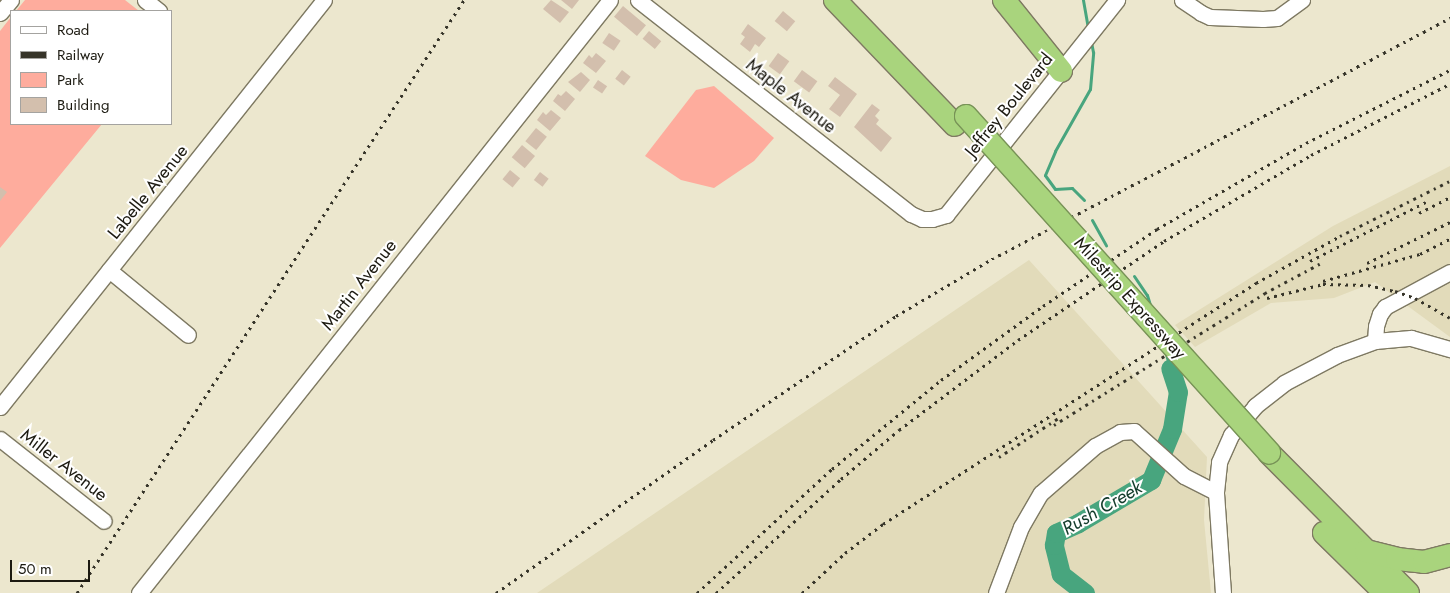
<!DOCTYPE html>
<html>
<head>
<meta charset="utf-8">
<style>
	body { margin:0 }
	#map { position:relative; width:1450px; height:593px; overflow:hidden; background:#ece7ce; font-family:Jost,sans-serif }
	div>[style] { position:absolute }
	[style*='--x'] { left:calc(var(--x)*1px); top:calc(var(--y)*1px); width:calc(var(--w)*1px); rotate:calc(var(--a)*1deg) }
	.built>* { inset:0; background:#e2dbba }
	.green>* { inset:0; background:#feac9d }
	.stream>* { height:3px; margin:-1.5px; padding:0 1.5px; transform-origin:1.5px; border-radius:1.5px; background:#48a57e }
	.river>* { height:19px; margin:-9.5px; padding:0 9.5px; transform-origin:9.5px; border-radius:9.5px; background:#48a57e }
	.building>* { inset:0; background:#d3bfad; transform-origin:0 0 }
	.roads { filter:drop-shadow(1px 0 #7e7962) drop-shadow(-1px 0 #7e7962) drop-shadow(0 1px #7e7962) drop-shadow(0 -1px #7e7962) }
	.minor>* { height:15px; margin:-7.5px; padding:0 7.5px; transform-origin:7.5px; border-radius:7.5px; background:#fff }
	.highway>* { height:22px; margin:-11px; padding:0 11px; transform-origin:11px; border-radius:11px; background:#a9d47d }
	.rail>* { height:3px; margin-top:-1.5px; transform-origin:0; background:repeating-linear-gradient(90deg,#363429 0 2.5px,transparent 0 7.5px) }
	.bridges { filter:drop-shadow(1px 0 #789357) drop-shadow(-1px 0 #789357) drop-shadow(0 1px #789357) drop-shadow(0 -1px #789357) }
	.highway-bridge>* { height:22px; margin:-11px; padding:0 11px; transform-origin:11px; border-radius:11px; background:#a9d47d }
	span { translate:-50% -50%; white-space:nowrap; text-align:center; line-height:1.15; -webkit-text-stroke:4px #fff; paint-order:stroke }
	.street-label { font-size:18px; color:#1c1a11 }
	.water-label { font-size:19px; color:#123b2a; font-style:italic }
	.legend { position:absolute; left:10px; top:10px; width:162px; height:115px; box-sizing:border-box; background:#fff; border:1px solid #a4a3a0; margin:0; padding:6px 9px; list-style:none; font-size:15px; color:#1c1a11 }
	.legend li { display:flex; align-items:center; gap:10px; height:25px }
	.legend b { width:25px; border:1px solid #a4a3a0 }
	.scale { position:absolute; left:10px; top:560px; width:80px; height:22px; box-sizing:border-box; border:2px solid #1c1a11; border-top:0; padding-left:6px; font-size:15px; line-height:18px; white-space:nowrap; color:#1c1a11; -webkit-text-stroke:4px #fff; paint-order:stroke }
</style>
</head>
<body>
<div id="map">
	<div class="built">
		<div style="clip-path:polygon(1450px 166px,1450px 337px,1375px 282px,1334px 298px,1271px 303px,1195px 347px,1175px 325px,1333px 226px)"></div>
		<div style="clip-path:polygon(1029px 260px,1207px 457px,1204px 520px,1211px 593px,537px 593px)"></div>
	</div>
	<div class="green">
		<div style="clip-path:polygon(25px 0,125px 0,139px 11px,16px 11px)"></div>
		<div style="clip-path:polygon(11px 17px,11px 124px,102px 124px,0 248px,0 31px)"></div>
		<div style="clip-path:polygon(714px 86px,774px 138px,754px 161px,714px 188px,681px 180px,645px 156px,696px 90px)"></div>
	</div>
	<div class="stream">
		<div style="--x:1083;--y:0;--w:29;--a:80"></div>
		<div style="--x:1084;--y:200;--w:17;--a:-135"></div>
		<div style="--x:1072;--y:188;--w:17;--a:177"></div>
		<div style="--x:1055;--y:189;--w:17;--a:-126"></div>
		<div style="--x:1045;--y:175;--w:26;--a:-67"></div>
		<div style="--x:1055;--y:151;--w:71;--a:-60.6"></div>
		<div style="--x:1090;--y:89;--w:37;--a:-85"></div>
		<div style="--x:1093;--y:52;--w:10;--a:-101"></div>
		<div style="--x:1092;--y:220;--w:29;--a:61"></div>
		<div style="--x:1134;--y:276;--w:23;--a:56"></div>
		<div style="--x:1147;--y:295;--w:14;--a:73"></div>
		<div style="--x:1166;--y:354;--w:15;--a:74"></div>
	</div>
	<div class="river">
		<div style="--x:1085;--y:593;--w:31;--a:-142"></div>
		<div style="--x:1061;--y:574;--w:30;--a:-104"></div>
		<div style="--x:1054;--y:545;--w:12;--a:-81"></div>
		<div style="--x:1056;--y:533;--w:24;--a:-24"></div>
		<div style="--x:1078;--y:523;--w:85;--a:-30.5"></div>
		<div style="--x:1151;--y:480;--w:55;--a:-67.6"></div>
		<div style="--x:1172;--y:429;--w:37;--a:-81"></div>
		<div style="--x:1178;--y:392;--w:25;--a:-108"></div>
	</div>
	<div class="building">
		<div style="clip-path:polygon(551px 0,569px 12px,560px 23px,543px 9px)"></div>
		<div style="clip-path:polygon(561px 0,579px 0,572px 9px)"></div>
		<div style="left:623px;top:6px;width:30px;height:14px;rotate:40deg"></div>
		<div style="left:783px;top:11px;width:16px;height:13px;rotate:40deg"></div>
		<div style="clip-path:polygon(748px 24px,766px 38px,759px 47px,755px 44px,750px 52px,740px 44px,745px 37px,741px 34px)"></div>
		<div style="left:649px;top:31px;width:16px;height:10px;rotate:40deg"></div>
		<div style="left:609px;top:33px;width:14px;height:12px;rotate:34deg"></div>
		<div style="clip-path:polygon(596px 53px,606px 61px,596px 73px,583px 63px,589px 55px,592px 58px)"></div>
		<div style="left:778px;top:53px;width:14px;height:16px;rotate:36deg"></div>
		<div style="left:622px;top:70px;width:11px;height:11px;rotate:38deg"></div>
		<div style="left:802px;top:70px;width:19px;height:14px;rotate:36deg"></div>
		<div style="clip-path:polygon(581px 72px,590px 80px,580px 92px,568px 82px)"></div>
		<div style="clip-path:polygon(835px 77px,857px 94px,840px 117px,829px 109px,840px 95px,828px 86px)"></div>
		<div style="left:598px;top:80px;width:11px;height:9px;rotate:34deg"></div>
		<div style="clip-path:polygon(566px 91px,575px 99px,565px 111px,553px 101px,558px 94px,561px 96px)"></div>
		<div style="clip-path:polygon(872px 104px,880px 110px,875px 116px,879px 120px,876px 124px,892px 138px,881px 152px,854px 127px)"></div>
		<div style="clip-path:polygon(551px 110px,561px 118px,550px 131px,537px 120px,543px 112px,546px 115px)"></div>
		<div style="left:536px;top:128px;width:14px;height:17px;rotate:39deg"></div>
		<div style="left:522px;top:145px;width:17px;height:16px;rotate:40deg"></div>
		<div style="left:510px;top:170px;width:13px;height:12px;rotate:39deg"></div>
		<div style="left:540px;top:172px;width:11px;height:10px;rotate:38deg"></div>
		<div style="clip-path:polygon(0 187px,7px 192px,0 201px)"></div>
	</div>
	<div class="roads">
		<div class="minor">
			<div style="--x:145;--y:0;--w:18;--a:38"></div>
			<div style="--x:638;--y:0;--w:347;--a:38.1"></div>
			<div style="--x:911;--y:214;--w:12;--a:24"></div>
			<div style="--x:922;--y:219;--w:10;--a:0"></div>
			<div style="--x:932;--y:219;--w:15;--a:-16"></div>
			<div style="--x:946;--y:215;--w:275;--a:-51.5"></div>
			<div style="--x:1182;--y:0;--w:23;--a:34"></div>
			<div style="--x:1201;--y:13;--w:10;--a:24"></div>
			<div style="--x:1210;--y:17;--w:53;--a:2.2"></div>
			<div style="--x:1263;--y:19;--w:14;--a:-4"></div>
			<div style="--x:1277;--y:18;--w:31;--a:-36"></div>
			<div style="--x:0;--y:13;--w:17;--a:-50"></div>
			<div style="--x:109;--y:270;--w:102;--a:39.4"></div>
			<div style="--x:1375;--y:341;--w:15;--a:-86"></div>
			<div style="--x:1376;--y:326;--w:13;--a:-72"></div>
			<div style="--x:1380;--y:314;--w:9;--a:-54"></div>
			<div style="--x:1385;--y:307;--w:74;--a:-28.3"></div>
			<div style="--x:0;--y:407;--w:520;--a:-51.48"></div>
			<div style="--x:0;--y:439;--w:132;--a:38.3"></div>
			<div style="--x:139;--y:593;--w:757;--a:-51.54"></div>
			<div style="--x:996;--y:593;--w:71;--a:-69.3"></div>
			<div style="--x:1021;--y:527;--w:39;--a:-60"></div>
			<div style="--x:1041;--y:493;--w:72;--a:-41"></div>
			<div style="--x:1095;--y:446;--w:29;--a:-29"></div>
			<div style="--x:1120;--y:432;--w:14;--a:-4"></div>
			<div style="--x:1134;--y:431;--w:67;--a:42"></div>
			<div style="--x:1184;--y:476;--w:36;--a:27"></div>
			<div style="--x:1223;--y:593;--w:101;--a:-94"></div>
			<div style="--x:1216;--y:492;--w:30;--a:-84"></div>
			<div style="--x:1219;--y:462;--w:30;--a:-66"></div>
			<div style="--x:1231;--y:435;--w:38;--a:-50"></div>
			<div style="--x:1255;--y:406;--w:37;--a:-38"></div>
			<div style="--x:1284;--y:383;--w:60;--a:-27.8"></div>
			<div style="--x:1337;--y:355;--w:40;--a:-20.2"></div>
			<div style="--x:1375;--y:341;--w:36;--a:-5"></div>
			<div style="--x:1411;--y:338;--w:41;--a:15.8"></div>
		</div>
		<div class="highway">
			<div style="--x:835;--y:0;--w:173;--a:46.2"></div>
			<div style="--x:1004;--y:0;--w:91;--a:51.2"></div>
			<div style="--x:1269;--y:453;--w:197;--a:45.2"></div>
			<div style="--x:1324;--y:533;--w:86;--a:44.5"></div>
			<div style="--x:1366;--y:551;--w:32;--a:14"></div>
			<div style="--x:1397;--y:559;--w:27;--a:6"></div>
			<div style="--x:1424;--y:562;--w:27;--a:-15"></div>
		</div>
	</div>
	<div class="rail">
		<div style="--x:1419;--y:213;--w:35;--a:-27"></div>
		<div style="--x:1310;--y:261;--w:130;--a:-27"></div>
		<div style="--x:1367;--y:263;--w:93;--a:-26.3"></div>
		<div style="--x:1323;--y:281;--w:101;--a:-15.6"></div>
		<div style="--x:1420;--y:254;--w:34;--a:-27"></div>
		<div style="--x:1267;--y:298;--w:58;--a:-14"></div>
		<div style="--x:1323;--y:284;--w:45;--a:1.3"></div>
		<div style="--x:1368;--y:285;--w:28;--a:13"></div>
		<div style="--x:1395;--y:291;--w:21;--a:19"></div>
		<div style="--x:1415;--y:298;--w:40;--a:29.7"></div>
		<div style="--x:1054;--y:425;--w:249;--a:-32"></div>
		<div style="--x:1265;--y:293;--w:66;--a:-28.1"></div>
		<div style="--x:999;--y:457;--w:73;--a:-33.3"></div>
		<div style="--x:77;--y:593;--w:708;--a:-56.87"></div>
		<div style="--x:496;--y:593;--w:266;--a:-35.2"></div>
		<div style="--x:713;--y:440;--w:221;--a:-34.1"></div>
		<div style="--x:896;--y:316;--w:112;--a:-30.7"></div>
		<div style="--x:992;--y:259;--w:518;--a:-27.75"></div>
		<div style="--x:697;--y:593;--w:183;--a:-42.6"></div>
		<div style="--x:832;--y:469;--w:141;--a:-39.2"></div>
		<div style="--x:941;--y:380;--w:126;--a:-36"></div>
		<div style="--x:1043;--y:306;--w:138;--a:-34"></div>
		<div style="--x:1157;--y:229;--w:172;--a:-30"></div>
		<div style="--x:1306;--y:143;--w:161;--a:-26.9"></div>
		<div style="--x:716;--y:593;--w:169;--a:-42.4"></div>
		<div style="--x:841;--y:479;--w:76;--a:-40.2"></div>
		<div style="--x:899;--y:430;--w:149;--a:-37.1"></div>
		<div style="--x:1018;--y:340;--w:176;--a:-34.1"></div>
		<div style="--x:1164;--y:241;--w:170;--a:-30.3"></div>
		<div style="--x:1311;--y:155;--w:156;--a:-27.1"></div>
		<div style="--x:802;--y:593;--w:59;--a:-42.9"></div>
		<div style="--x:845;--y:553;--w:48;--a:-37.3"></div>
		<div style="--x:883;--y:524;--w:375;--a:-32.9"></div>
		<div style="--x:1198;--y:320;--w:69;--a:-32.5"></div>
		<div style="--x:1256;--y:283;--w:96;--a:-29.2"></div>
		<div style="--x:1340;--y:236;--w:123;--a:-26.6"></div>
	</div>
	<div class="bridges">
		<div class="highway-bridge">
			<div style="--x:966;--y:116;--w:453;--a:48"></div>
		</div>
	</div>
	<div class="street-label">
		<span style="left:791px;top:96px;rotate:38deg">Maple Avenue</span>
		<span style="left:1009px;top:105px;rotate:-51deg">Jeffrey Boulevard</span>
		<span style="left:148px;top:192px;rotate:-51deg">Labelle Avenue</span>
		<span style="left:359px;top:285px;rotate:-52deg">Martin Avenue</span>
		<span style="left:1130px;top:298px;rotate:48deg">Milestrip Expressway</span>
		<span style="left:64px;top:465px;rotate:38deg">Miller Avenue</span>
	</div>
	<div class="water-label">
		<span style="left:1102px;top:508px;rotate:-30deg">Rush Creek</span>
	</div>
	<ul class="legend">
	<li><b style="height:6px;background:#fff"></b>Road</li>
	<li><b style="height:6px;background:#363429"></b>Railway</li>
	<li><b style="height:14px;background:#feac9d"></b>Park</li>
	<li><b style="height:14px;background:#d3bfad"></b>Building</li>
	</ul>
	<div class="scale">50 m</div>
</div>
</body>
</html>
